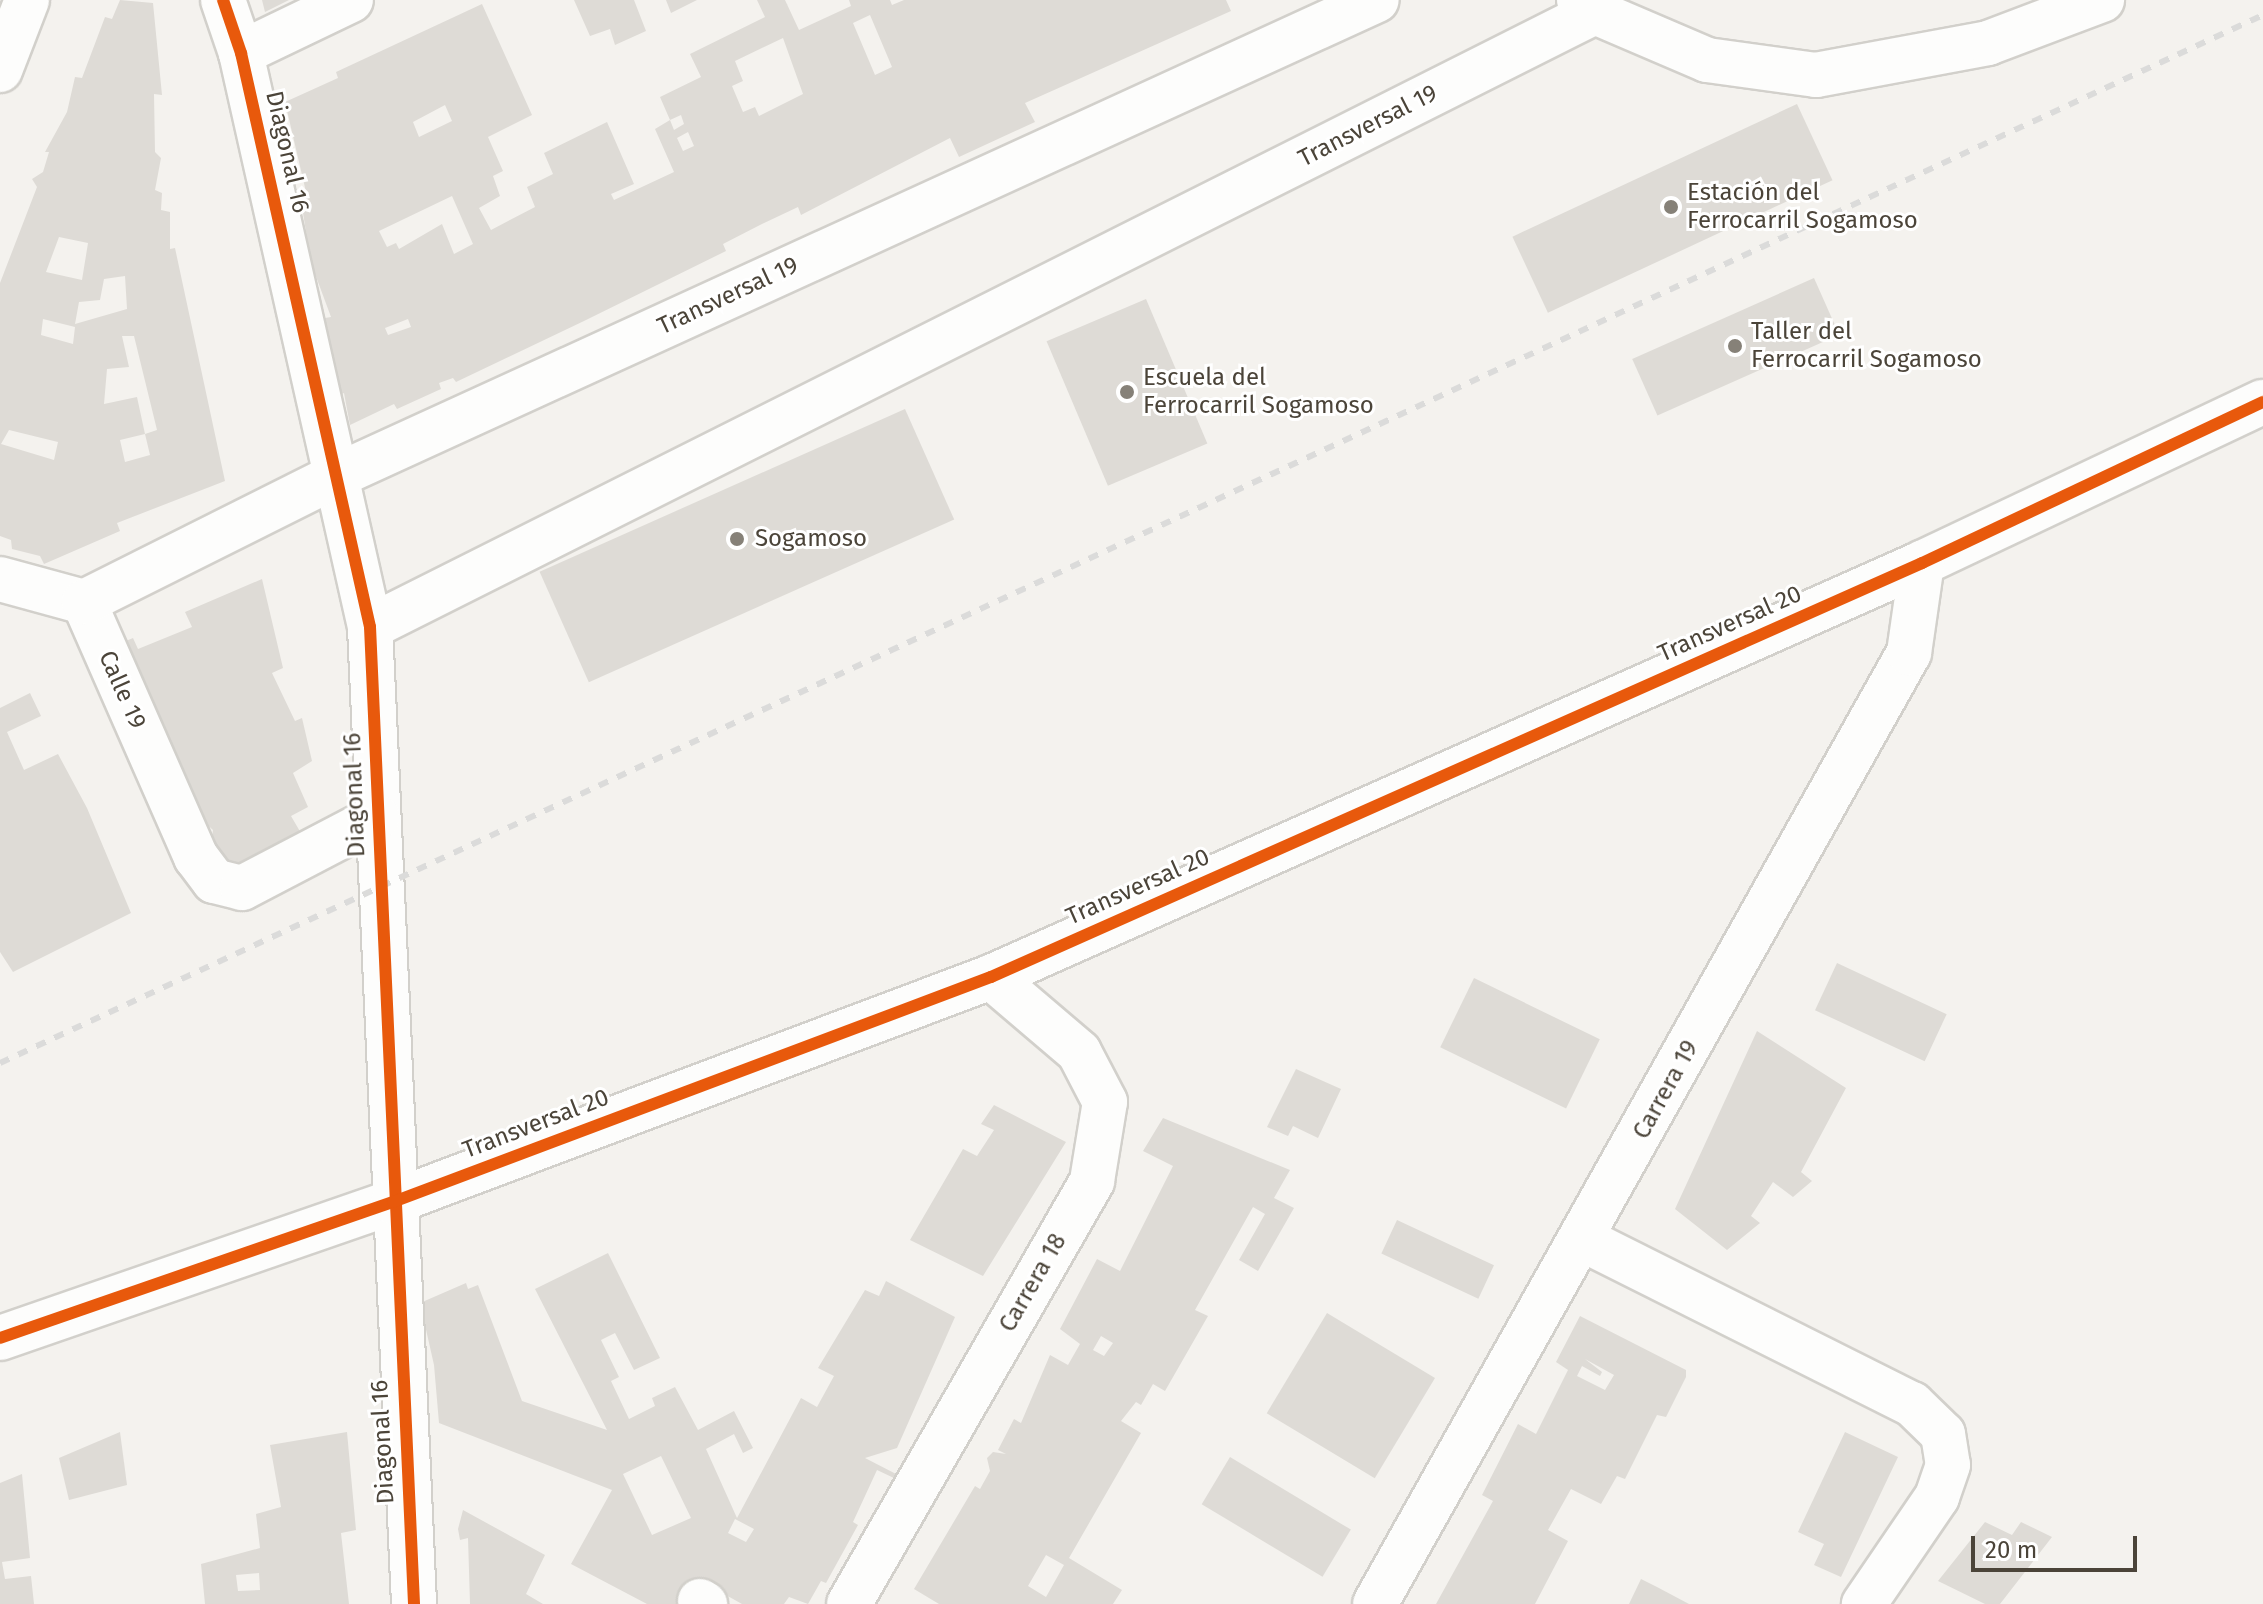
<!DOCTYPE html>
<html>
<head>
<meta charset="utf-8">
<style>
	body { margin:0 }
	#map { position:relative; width:2263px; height:1604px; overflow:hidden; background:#f4f2ee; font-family:"Fira Sans",sans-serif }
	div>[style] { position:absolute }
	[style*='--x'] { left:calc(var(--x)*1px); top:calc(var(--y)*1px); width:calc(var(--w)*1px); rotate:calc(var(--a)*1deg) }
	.building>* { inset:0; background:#dedbd6; transform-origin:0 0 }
	.roads { filter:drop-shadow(2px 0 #d2d0cb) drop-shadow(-2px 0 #d2d0cb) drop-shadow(0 2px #d2d0cb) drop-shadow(0 -2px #d2d0cb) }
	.street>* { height:44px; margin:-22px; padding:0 22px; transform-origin:22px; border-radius:22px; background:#fdfdfc }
	.rail>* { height:6px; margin-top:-3px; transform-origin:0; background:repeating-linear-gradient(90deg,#dbdbda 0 10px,transparent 0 20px) }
	.cycleway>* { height:12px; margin:-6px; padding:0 6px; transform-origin:6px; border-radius:6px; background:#e8590c }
	.dots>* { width:22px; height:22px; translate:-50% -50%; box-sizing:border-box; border:4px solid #fff; border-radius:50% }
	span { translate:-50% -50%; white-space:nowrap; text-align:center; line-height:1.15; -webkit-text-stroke:6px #fff; paint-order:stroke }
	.street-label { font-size:24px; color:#4b4439 }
	.poi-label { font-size:24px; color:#4b4439 }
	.left { translate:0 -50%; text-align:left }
	.scale { position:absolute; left:1971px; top:1536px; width:166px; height:36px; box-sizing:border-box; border:4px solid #4b4439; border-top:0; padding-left:10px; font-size:24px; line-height:28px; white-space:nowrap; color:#4b4439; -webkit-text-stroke:6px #fff; paint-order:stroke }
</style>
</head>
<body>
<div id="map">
	<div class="building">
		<div style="clip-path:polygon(evenodd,120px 0,153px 3px,162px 95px,154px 94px,155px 152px,161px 158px,155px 190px,162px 193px,161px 210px,170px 212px,170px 249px,175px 248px,225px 481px,117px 523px,120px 531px,44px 564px,40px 556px,12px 549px,11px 540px,0 536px,0 283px,37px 187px,32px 179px,43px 172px,49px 152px,45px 152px,67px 112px,75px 77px,82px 78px,105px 17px,112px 19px,120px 0,59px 237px,88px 243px,82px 280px,46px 272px,59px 237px,120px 0,125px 276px,127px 309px,75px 324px,79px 302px,100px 300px,104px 279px,125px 276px,120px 0,43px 319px,75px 327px,73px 344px,41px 335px,43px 319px,120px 0,122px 336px,134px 336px,157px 430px,145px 434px,150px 455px,125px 462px,120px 440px,145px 434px,137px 397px,104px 404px,107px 369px,129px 367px,122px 336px,120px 0,9px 430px,58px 442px,54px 460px,1px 444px,9px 430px)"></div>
		<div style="clip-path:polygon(262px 0,289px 0,265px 12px)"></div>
		<div style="clip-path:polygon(574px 0,634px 0,646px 31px,615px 45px,610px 29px,590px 36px)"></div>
		<div style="clip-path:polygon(666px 0,697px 0,671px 13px)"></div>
		<div style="clip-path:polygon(evenodd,757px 0,785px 0,799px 30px,851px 6px,849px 0,890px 0,892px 5px,904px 0,1226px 0,1231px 11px,1025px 103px,1035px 122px,959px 157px,950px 138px,801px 215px,798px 207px,760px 225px,723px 244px,726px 251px,584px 321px,456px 382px,453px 378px,439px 383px,441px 389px,397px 409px,394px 404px,350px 425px,344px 393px,339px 395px,337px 388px,325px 318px,331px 317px,311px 263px,300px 194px,306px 192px,285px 102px,338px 78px,336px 72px,482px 4px,532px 115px,488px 137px,503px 171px,493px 176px,500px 196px,479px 208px,491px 230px,535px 207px,527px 187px,553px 174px,544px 153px,607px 122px,634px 184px,611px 194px,614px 200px,674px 172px,655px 129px,670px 120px,674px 130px,684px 124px,681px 115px,670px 120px,660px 97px,701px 77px,690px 54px,765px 17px,757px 0,870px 15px,892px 67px,875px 75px,853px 23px,870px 15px,757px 0,783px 38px,803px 94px,759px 116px,755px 107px,743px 112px,732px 86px,743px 81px,735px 61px,783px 38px,757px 0,445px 105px,452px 121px,419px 137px,413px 122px,445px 105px,757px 0,688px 132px,694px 146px,683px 151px,677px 138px,688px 132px,757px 0,452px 196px,473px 244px,454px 254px,442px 224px,399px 249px,396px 243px,387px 247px,379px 231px,452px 196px,757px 0,408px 319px,411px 327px,388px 335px,385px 328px,408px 319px)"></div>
		<div style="left:1797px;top:104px;width:84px;height:314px;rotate:65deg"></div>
		<div style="left:1814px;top:278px;width:62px;height:199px;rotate:66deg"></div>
		<div style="left:1146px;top:299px;width:157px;height:108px;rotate:67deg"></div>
		<div style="left:905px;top:409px;width:121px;height:400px;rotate:66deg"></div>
		<div style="clip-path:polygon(262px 579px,283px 668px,272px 673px,295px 721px,302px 718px,312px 761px,293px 773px,308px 807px,291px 816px,305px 840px,218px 876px,209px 860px,213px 830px,182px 802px,107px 649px,133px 638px,138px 649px,192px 627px,185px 612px)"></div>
		<div style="clip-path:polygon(30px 693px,41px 716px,7px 732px,24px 770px,58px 754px,87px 808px,131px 913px,13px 972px,0 952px,0 708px)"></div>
		<div style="left:1837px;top:963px;width:121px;height:52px;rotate:25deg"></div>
		<div style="left:1474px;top:978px;width:140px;height:77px;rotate:26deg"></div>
		<div style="clip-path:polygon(1757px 1031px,1846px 1088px,1801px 1172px,1812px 1181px,1793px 1197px,1773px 1182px,1751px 1216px,1760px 1223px,1727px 1250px,1675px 1209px)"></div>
		<div style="clip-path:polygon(1296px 1069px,1341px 1089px,1318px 1138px,1293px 1126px,1288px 1136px,1267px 1127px)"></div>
		<div style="clip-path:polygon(994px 1105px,1066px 1142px,983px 1276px,910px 1240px,963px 1149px,977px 1156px,994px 1130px,981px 1124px)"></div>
		<div style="clip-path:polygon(evenodd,1163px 1118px,1290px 1170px,1274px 1198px,1294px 1208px,1258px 1271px,1239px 1260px,1265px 1214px,1253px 1207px,1195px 1310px,1208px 1316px,1165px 1391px,1153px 1384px,1141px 1405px,1136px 1402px,1121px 1421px,1141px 1433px,1069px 1558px,1122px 1590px,1113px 1604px,939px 1604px,914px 1589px,975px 1486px,980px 1489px,990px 1471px,987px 1458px,993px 1452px,1006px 1454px,998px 1450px,1014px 1419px,1021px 1423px,1050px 1355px,1068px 1365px,1080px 1344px,1060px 1329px,1097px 1259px,1120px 1271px,1173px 1166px,1143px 1151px,1163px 1118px,1101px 1336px,1113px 1343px,1104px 1356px,1093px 1350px,1101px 1336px,1163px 1118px,1046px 1555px,1064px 1565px,1046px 1597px,1028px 1586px,1046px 1555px)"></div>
		<div style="left:1397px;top:1220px;width:107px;height:37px;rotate:25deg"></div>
		<div style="clip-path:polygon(evenodd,608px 1253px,660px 1358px,634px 1370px,615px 1333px,601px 1340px,619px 1377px,611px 1381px,629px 1419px,655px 1406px,652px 1398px,675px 1387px,698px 1430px,734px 1411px,753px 1448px,743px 1453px,734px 1434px,706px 1449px,737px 1518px,801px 1398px,817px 1407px,834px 1376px,818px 1368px,865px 1290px,879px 1296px,886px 1281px,955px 1317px,897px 1448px,865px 1458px,898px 1475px,896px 1479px,877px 1470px,853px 1522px,858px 1525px,826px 1583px,821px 1581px,808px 1604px,789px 1597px,784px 1604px,742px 1604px,699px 1580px,685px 1604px,647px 1604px,571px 1564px,612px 1490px,439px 1423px,434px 1365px,420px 1303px,466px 1283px,468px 1289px,478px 1285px,522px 1401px,607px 1430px,535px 1289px,608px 1253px,661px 1456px,691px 1518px,652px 1535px,623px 1474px,661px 1456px,608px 1253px,735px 1519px,754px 1529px,746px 1542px,728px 1533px,735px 1519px)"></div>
		<div style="left:1327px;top:1313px;width:126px;height:117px;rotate:31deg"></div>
		<div style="clip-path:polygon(evenodd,1580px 1316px,1686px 1370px,1686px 1377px,1666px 1417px,1657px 1415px,1625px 1479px,1617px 1476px,1601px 1504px,1571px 1489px,1548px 1530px,1568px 1541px,1535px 1604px,1436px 1604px,1493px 1501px,1482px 1495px,1518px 1424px,1536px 1434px,1568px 1370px,1556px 1362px,1580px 1316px,1585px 1359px,1614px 1375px,1605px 1390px,1577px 1376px,1582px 1366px,1600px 1376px,1602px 1372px,1585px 1359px)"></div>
		<div style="clip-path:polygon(120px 1432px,127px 1485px,69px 1500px,59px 1458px)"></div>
		<div style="clip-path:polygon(evenodd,347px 1432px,356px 1530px,341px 1533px,349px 1604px,205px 1604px,201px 1564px,260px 1548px,256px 1514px,281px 1507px,270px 1445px,347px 1432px,259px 1573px,260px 1590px,238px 1591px,236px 1575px,259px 1573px)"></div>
		<div style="clip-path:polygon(1845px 1432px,1898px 1457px,1841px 1577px,1814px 1565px,1824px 1544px,1798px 1532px)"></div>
		<div style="left:1230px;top:1457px;width:141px;height:55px;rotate:31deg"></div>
		<div style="clip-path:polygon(22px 1474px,30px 1558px,2px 1562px,5px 1579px,31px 1576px,34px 1604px,0 1604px,0 1483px)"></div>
		<div style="clip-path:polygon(463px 1510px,545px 1555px,526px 1594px,543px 1604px,470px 1604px,468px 1538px,460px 1540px,458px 1529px)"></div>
		<div style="clip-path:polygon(1985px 1522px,2012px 1535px,2021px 1522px,2052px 1537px,2000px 1604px,1985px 1604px,1938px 1581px)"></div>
		<div style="clip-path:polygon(1641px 1579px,1657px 1587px,1689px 1604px,1629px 1604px)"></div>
	</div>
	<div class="roads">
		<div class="street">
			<div style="--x:223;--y:0;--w:56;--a:71.2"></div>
			<div style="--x:241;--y:53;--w:588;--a:77.33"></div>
			<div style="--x:370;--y:627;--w:978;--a:87.42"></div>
			<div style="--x:1579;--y:0;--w:20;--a:37"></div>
			<div style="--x:1595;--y:12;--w:122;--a:23.2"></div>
			<div style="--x:1707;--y:60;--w:110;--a:7.8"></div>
			<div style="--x:1816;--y:75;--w:175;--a:-10.5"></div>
			<div style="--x:1988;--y:43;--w:122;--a:-20.7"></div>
			<div style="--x:241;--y:53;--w:122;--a:-25.7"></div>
			<div style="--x:0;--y:70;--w:75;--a:-68.9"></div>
			<div style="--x:0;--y:579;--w:87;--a:15.3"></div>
			<div style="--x:84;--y:602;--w:279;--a:66.3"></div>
			<div style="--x:196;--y:857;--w:30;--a:53"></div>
			<div style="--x:214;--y:881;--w:29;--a:14"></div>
			<div style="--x:242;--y:888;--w:153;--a:-27.6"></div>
			<div style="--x:84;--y:602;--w:284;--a:-26.6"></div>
			<div style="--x:338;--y:475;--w:1142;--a:-24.57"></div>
			<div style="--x:370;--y:627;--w:1371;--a:-26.66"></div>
			<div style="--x:1582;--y:1239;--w:369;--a:26.6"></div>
			<div style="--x:1912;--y:1404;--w:43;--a:44.1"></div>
			<div style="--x:1943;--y:1434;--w:31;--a:81"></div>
			<div style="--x:1948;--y:1465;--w:34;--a:109"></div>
			<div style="--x:1937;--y:1497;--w:130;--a:124.3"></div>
			<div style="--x:0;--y:1338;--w:416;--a:-19.1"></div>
			<div style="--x:393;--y:1202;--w:639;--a:-20.62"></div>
			<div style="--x:991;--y:977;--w:1019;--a:-23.97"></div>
			<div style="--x:1922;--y:563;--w:377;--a:-25.3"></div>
			<div style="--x:700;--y:1601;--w:6;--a:31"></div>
			<div style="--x:849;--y:1604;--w:488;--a:-60.1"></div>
			<div style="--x:1092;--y:1181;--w:80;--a:-80.7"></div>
			<div style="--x:1105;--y:1102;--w:56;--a:-117.5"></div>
			<div style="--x:1079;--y:1052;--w:116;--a:-139.6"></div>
			<div style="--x:1375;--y:1604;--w:1091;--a:-60.69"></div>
			<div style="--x:1909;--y:653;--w:91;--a:-81.8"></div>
		</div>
	</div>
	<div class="rail">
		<div style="--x:0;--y:1063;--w:2494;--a:-24.85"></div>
	</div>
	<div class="cycleway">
		<div style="--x:223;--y:0;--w:56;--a:71.2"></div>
		<div style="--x:241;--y:53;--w:588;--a:77.33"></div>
		<div style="--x:370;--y:627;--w:978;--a:87.42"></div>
		<div style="--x:0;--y:1338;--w:416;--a:-19.1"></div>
		<div style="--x:393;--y:1202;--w:639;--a:-20.62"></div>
		<div style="--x:991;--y:977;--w:1019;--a:-23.97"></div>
		<div style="--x:1922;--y:563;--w:377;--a:-25.3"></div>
	</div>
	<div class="dots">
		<div style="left:1671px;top:207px;background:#868178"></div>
		<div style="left:1735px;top:346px;background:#868178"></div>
		<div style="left:1127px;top:392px;background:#868178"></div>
		<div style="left:737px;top:539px;background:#868178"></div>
	</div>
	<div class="street-label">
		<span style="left:1368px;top:126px;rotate:-27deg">Transversal 19</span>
		<span style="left:287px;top:152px;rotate:77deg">Diagonal 16</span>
		<span style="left:728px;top:296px;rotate:-25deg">Transversal 19</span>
		<span style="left:1730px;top:624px;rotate:-24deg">Transversal 20</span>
		<span style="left:122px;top:690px;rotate:66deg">Calle 19</span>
		<span style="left:355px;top:795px;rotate:-92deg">Diagonal 16</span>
		<span style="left:1138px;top:887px;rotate:-24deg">Transversal 20</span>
		<span style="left:1666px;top:1090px;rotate:-61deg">Carrera 19</span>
		<span style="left:536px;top:1124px;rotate:-21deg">Transversal 20</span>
		<span style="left:1033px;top:1283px;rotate:-60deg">Carrera 18</span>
		<span style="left:383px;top:1442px;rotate:-93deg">Diagonal 16</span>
	</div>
	<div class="poi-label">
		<span class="left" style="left:1687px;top:207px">Estación del<br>Ferrocarril Sogamoso</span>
		<span class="left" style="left:1751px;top:346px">Taller del<br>Ferrocarril Sogamoso</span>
		<span class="left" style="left:1143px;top:392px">Escuela del<br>Ferrocarril Sogamoso</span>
		<span class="left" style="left:755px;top:539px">Sogamoso</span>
	</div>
	<div class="scale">20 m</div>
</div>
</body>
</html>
